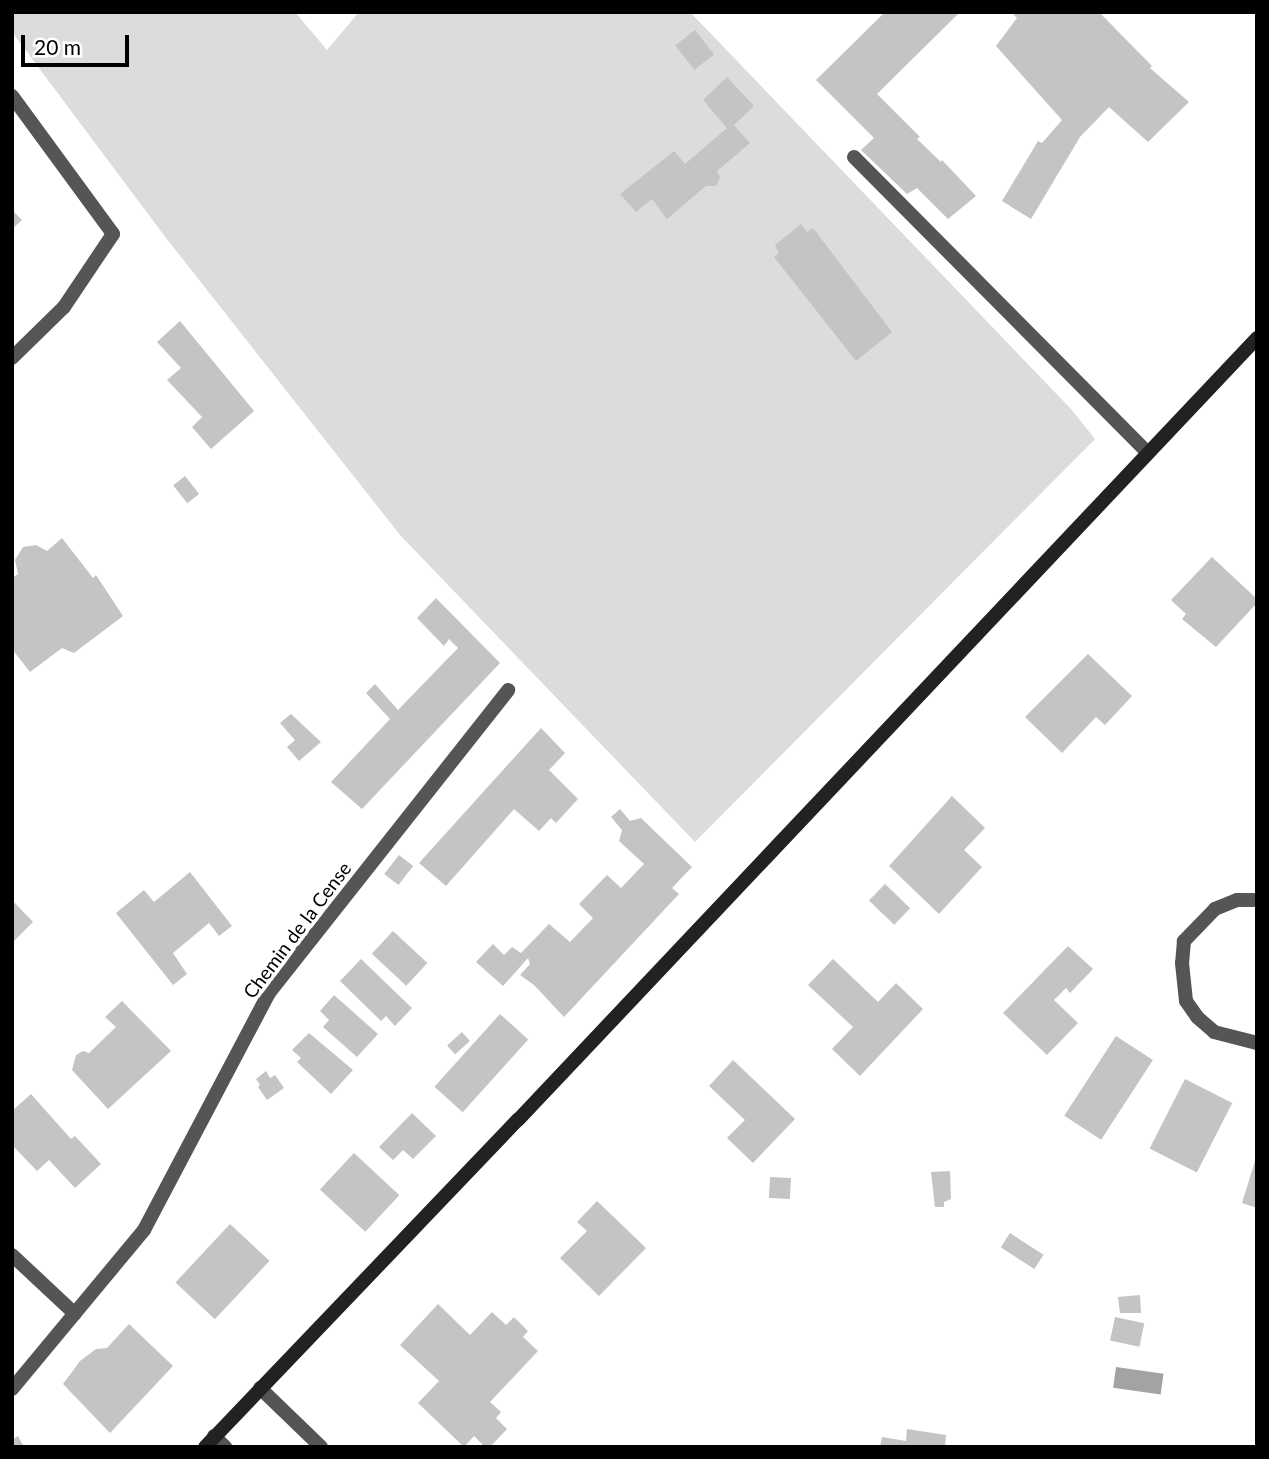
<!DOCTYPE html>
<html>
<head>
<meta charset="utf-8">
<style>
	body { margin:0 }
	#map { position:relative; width:1269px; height:1459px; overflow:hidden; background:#fff; font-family:Lato,sans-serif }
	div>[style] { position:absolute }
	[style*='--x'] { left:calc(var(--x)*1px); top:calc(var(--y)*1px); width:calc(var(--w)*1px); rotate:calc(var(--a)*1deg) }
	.green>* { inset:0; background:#dcdcdc }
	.water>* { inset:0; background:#a3a3a3; transform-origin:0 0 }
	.building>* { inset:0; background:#c4c4c4; transform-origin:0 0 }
	.lane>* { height:14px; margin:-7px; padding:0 7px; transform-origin:7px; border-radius:7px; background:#555 }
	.street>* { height:14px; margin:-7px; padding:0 7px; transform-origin:7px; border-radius:7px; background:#555 }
	.secondary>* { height:14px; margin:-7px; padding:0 7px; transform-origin:7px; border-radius:7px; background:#222 }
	span { translate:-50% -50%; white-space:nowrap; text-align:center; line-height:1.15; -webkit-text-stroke:7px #fff; paint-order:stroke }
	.street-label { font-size:19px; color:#000 }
	.frame { position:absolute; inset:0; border:14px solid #000; pointer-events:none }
	.scale { position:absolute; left:21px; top:35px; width:108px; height:32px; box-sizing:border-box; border:4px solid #000; border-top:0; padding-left:9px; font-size:21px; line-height:24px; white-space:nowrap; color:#000; -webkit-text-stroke:5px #fff; paint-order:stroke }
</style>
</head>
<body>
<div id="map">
	<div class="green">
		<div style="clip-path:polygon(12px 12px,295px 12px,327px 50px,359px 12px,690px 12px,1071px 409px,1095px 439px,695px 842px,400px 535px,166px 238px,12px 32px)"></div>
	</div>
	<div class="water">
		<div style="left:1116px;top:1367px;width:48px;height:21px;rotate:8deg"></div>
	</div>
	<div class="building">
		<div style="clip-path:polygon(885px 12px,960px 12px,877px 94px,920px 137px,917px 139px,941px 162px,942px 160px,976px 196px,948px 219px,917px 188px,907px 194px,861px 150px,874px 138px,816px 80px)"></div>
		<div style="clip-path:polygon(1011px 12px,1099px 12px,1152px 66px,1150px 68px,1189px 102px,1148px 142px,1109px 107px,1080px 137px,1031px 219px,1002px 201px,1038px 141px,1042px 143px,1062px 120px,996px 46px,1017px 18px)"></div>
		<div style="left:695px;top:30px;width:31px;height:25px;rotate:52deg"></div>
		<div style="clip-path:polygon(727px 77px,754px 106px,734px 125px,750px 143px,717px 171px,720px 178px,716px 186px,706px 186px,667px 219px,652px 199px,636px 212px,620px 194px,674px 151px,685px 164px,727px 128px,703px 100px)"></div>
		<div style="clip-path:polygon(12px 210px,22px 220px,12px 229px)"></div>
		<div style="clip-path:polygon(801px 224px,807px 232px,813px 228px,892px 332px,856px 361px,774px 257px,779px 253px,775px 245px)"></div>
		<div style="clip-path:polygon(180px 321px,254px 411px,211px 449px,192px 427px,202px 417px,167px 380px,181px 368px,157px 342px)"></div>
		<div style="left:185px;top:476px;width:23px;height:15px;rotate:52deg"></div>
		<div style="clip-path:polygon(62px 538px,93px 578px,96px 575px,123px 616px,74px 653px,62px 648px,30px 672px,12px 649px,12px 578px,18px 574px,15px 560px,23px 547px,36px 545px,47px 551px)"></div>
		<div style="clip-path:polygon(1212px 557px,1257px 599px,1257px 603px,1216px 647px,1182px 619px,1186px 614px,1171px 600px)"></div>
		<div style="clip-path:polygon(436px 598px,500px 663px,362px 809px,331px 782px,390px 719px,366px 693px,375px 684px,398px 710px,458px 648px,449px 639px,444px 646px,417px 618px)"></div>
		<div style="clip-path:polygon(1088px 654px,1132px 696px,1105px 725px,1096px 717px,1062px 753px,1025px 717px)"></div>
		<div style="clip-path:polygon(291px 714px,321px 742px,299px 761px,287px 747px,295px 740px,280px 723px)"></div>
		<div style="clip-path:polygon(541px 728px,565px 753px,549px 770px,578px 799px,556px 823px,551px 818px,539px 831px,514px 809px,446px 886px,419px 863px)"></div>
		<div style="clip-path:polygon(952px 796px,985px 828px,964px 850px,982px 867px,939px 914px,889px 866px)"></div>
		<div style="clip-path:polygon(620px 809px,630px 821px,641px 818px,692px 867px,672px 888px,679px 894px,564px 1017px,534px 985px,520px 975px,530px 964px,528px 958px,503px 986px,476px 962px,493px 944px,504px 955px,512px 947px,521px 953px,549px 924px,570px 942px,593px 918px,579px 904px,607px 875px,621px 888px,644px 864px,619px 841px,622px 830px,611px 817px)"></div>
		<div style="left:399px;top:855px;width:18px;height:24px;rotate:38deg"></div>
		<div style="clip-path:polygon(190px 872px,232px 926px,219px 936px,209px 923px,173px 953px,187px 974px,173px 985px,116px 913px,144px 890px,154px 902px)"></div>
		<div style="left:885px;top:884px;width:35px;height:23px;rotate:44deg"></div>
		<div style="clip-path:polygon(12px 900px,33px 922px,12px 943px)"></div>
		<div style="left:393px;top:931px;width:47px;height:31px;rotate:43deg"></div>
		<div style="clip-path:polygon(1068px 946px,1093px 969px,1070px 993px,1066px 988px,1054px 1000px,1078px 1023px,1047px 1055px,1003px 1013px)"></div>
		<div style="clip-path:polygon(361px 959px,412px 1008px,395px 1026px,386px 1016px,381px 1021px,340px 981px)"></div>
		<div style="clip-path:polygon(833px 959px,878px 1002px,896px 983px,923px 1009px,860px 1076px,832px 1049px,853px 1027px,808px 985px)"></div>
		<div style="clip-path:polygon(334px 995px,378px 1034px,357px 1057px,323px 1027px,329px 1020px,320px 1011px)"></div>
		<div style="clip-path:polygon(122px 1001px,171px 1051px,108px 1109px,72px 1070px,76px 1055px,83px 1051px,89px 1053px,116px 1027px,105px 1017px)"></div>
		<div style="left:500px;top:1014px;width:38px;height:98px;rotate:42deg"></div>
		<div style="left:462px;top:1032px;width:12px;height:20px;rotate:48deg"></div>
		<div style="clip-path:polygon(309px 1033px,353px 1070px,331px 1094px,297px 1062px,301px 1058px,292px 1050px)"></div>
		<div style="left:1116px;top:1036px;width:44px;height:95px;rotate:33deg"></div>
		<div style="clip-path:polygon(733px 1060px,795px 1119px,753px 1163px,727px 1138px,745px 1120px,709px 1086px)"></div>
		<div style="clip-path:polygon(266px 1071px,270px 1078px,275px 1075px,284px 1088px,267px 1100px,258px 1087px,260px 1085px,256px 1079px)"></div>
		<div style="left:1185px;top:1079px;width:53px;height:78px;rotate:27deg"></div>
		<div style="clip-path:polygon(31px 1094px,71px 1139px,75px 1136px,101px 1164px,75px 1188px,49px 1160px,37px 1171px,12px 1145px,12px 1111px)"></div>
		<div style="clip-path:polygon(412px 1113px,436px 1136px,413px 1159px,403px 1150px,393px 1160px,379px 1147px)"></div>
		<div style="left:354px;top:1153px;width:62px;height:50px;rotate:43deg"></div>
		<div style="clip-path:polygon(1256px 1158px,1257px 1158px,1257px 1208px,1242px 1203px)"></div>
		<div style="clip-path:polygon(950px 1171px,951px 1199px,944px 1202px,944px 1207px,935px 1207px,931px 1172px)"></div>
		<div style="left:770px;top:1177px;width:21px;height:21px;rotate:3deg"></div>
		<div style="clip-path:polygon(597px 1201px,646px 1248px,599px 1296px,560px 1258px,587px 1231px,577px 1222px)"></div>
		<div style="left:230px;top:1224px;width:54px;height:80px;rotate:43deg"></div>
		<div style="left:1010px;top:1233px;width:40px;height:17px;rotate:33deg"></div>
		<div style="clip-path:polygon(1140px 1295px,1141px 1313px,1120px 1313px,1118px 1297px)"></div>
		<div style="clip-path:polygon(438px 1304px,470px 1335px,492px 1312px,506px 1325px,514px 1317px,528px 1331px,523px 1337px,538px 1351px,490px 1402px,501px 1412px,496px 1418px,507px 1429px,490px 1447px,485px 1447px,474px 1436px,464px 1447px,418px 1403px,439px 1381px,400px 1345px)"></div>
		<div style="left:1115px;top:1317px;width:30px;height:24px;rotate:12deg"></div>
		<div style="clip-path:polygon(129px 1324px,173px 1366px,110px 1433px,63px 1384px,80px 1361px,96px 1349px,107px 1348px)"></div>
		<div style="clip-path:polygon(907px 1429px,946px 1435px,945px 1447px,880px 1447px,882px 1437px,906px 1441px)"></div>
		<div style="clip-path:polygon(18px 1436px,24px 1447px,12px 1447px,12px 1440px)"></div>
	</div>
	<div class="lane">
		<div style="--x:854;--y:157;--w:417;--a:45.2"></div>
	</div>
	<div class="street">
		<div style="--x:12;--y:96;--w:171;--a:53.8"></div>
		<div style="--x:113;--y:234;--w:88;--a:123.9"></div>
		<div style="--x:64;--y:307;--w:73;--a:135.6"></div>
		<div style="--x:1257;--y:900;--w:20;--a:180"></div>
		<div style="--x:1237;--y:900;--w:24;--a:158"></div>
		<div style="--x:1215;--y:909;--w:45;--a:134.1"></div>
		<div style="--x:1184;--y:941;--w:22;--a:95"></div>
		<div style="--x:1182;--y:963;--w:38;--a:84"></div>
		<div style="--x:1186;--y:1001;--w:19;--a:55"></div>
		<div style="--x:1197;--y:1017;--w:23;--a:41"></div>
		<div style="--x:1214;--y:1032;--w:44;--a:14.3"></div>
		<div style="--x:12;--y:1255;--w:86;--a:43.1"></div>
		<div style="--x:260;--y:1388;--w:85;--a:44"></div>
		<div style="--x:12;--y:1389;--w:207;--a:-50.3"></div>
		<div style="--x:144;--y:1230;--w:268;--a:-62.2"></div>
		<div style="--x:269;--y:993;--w:386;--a:-51.7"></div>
		<div style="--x:214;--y:1436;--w:16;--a:45"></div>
	</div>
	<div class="secondary">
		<div style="--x:205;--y:1447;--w:453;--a:-46.3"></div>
		<div style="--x:518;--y:1120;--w:1076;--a:-46.62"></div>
	</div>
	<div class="street-label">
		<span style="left:297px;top:930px;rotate:-53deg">Chemin de la Cense</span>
	</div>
	<div class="frame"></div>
	<div class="scale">20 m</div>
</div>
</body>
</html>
